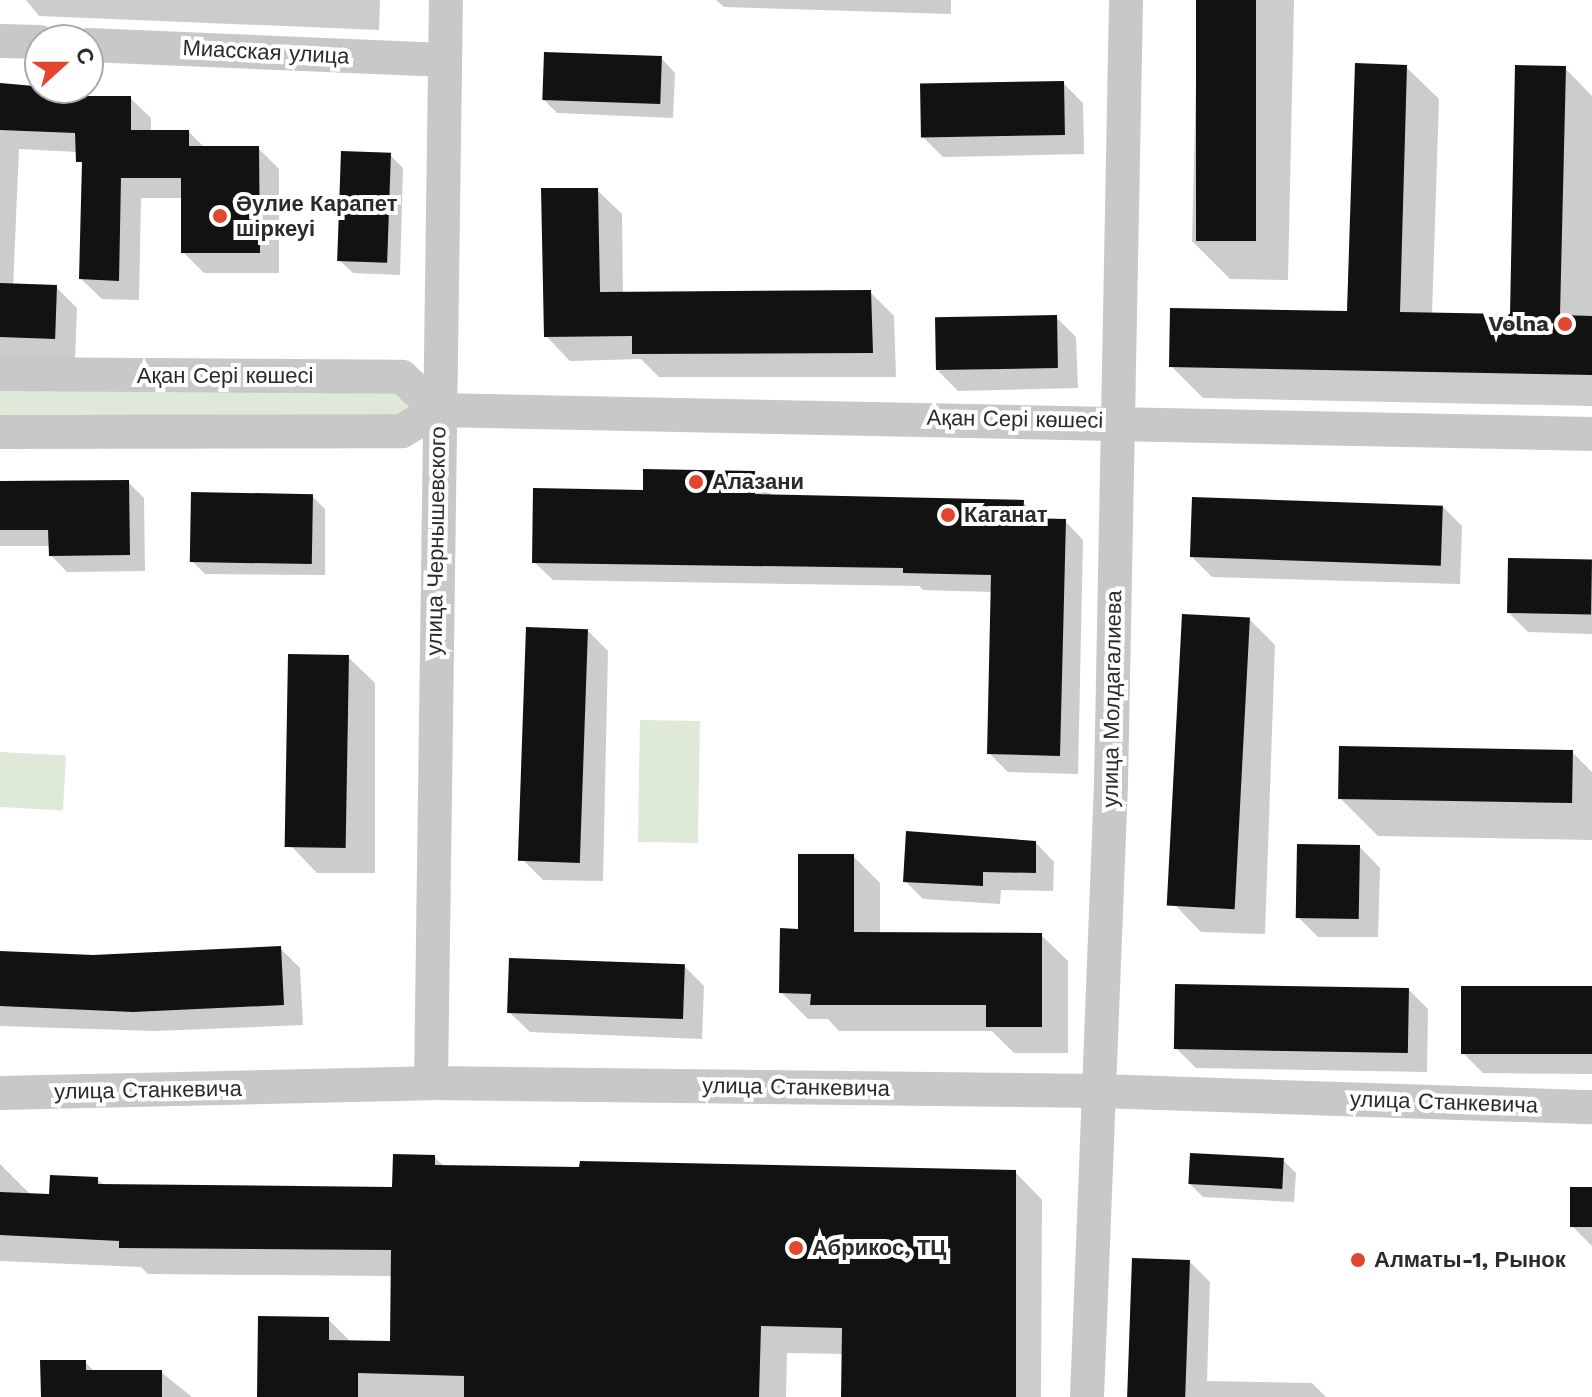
<!DOCTYPE html>
<html>
<head>
<meta charset="utf-8">
<style>
	body { margin:0 }
	#map { position:relative; width:1592px; height:1397px; overflow:hidden; background:#fff; font-family:"Work Sans",sans-serif }
	div>[style] { position:absolute }
	[style*='--x'] { left:calc(var(--x)*1px); top:calc(var(--y)*1px); width:calc(var(--w)*1px); rotate:calc(var(--a)*1deg) }
	.green>* { inset:0; background:#dee9d8; transform-origin:0 0 }
	.shadow>* { inset:0; background:#0003 }
	.building>* { inset:0; background:#121212; transform-origin:0 0 }
	.minor>* { height:34px; margin:-17px; padding:0 17px; transform-origin:17px; border-radius:17px; background:#c8c8c8 }
	.dots>* { width:22px; height:22px; translate:-50% -50%; box-sizing:border-box; border:4px solid #fff; border-radius:50% }
	span { translate:-50% -50%; white-space:nowrap; text-align:center; line-height:1.15; -webkit-text-stroke:8px #fff; paint-order:stroke }
	.street-label { font-size:22px; color:#2b2b2b }
	.poi-label { font-size:22px; color:#2b2b2b; font-weight:700 }
	.left { translate:0 -50%; text-align:left }
	.right { translate:-100% -50%; text-align:right }
	.north { position:absolute; left:24px; top:24px; width:80px; height:80px; box-sizing:border-box; background:#fff; border:2px solid #aaa; border-radius:50%; rotate:69deg; font-size:22px; font-weight:700; line-height:32px; text-align:center; color:#2b2b2b }
	.north::after { content:''; display:block; margin:auto; width:28px; height:36px; background:#e3452d; clip-path:polygon(50% 0,100% 100%,50% 72%,0 100%) }
</style>
</head>
<body>
<div id="map">
	<div class="green">
		<div style="clip-path:polygon(0 387px,393px 391px,413px 411px,393px 420px,0 420px)"></div>
		<div style="left:640px;top:720px;width:60px;height:122px;rotate:1deg"></div>
		<div style="left:0;top:752px;width:66px;height:55px;rotate:3deg"></div>
	</div>
	<div class="shadow">
		<div style="clip-path:polygon(26px 0,380px 0,379px 30px,39px 16px)"></div>
		<div style="clip-path:polygon(716px 0,951px 0,951px 14px,724px 7px)"></div>
		<div style="clip-path:polygon(1198px 0,1294px 0,1288px 280px,1230px 279px,1192px 241px)"></div>
		<div style="clip-path:polygon(662px 59px,675px 73px,673px 118px,557px 113px,544px 100px)"></div>
		<div style="clip-path:polygon(1406px 67px,1439px 99px,1432px 315px,1512px 316px,1565px 68px,1592px 96px,1592px 406px,1203px 398px,1171px 366px,1349px 313px)"></div>
		<div style="clip-path:polygon(1063px 83px,1083px 103px,1084px 154px,943px 157px,923px 137px)"></div>
		<div style="clip-path:polygon(0 85px,57px 88px,66px 98px,130px 98px,151px 118px,151px 132px,189px 132px,205px 148px,258px 148px,279px 169px,279px 273px,204px 273px,183px 252px,183px 198px,141px 198px,139px 300px,102px 299px,81px 279px,84px 168px,77px 152px,19px 149px,13px 288px,56px 287px,77px 308px,75px 359px,0 359px)"></div>
		<div style="clip-path:polygon(390px 155px,403px 168px,400px 275px,353px 273px,339px 260px)"></div>
		<div style="clip-path:polygon(597px 190px,622px 214px,623px 294px,870px 292px,894px 316px,896px 377px,659px 377px,641px 359px,570px 361px,546px 336px)"></div>
		<div style="clip-path:polygon(1056px 317px,1076px 337px,1078px 388px,958px 391px,938px 371px)"></div>
		<div style="clip-path:polygon(754px 473px,773px 497px,1023px 502px,1042px 520px,1065px 521px,1083px 540px,1078px 774px,1008px 772px,989px 753px,993px 592px,923px 590px,919px 586px,553px 580px,534px 562px,645px 492px)"></div>
		<div style="clip-path:polygon(0 481px,128px 482px,144px 498px,145px 571px,67px 572px,51px 555px,51px 546px,0 546px)"></div>
		<div style="clip-path:polygon(312px 496px,325px 509px,325px 575px,205px 574px,192px 561px)"></div>
		<div style="clip-path:polygon(1442px 506px,1462px 526px,1460px 584px,1212px 577px,1192px 557px)"></div>
		<div style="clip-path:polygon(1592px 562px,1592px 634px,1528px 632px,1508px 612px)"></div>
		<div style="clip-path:polygon(1249px 619px,1275px 645px,1265px 934px,1201px 932px,1175px 905px)"></div>
		<div style="clip-path:polygon(588px 631px,608px 651px,603px 881px,543px 880px,523px 860px)"></div>
		<div style="clip-path:polygon(348px 657px,375px 683px,375px 873px,317px 873px,291px 846px)"></div>
		<div style="clip-path:polygon(1572px 752px,1592px 772px,1592px 840px,1378px 836px,1340px 798px)"></div>
		<div style="clip-path:polygon(1036px 843px,1054px 862px,1053px 891px,1001px 890px,1000px 904px,923px 899px,905px 881px)"></div>
		<div style="clip-path:polygon(1360px 847px,1380px 868px,1378px 937px,1318px 937px,1298px 917px)"></div>
		<div style="clip-path:polygon(853px 856px,880px 883px,880px 934px,1041px 935px,1068px 961px,1068px 1053px,1014px 1053px,992px 1031px,839px 1031px,828px 1019px,808px 1019px,781px 992px,800px 931px)"></div>
		<div style="clip-path:polygon(280px 948px,300px 968px,303px 1025px,155px 1031px,0 1026px,0 954px,93px 957px)"></div>
		<div style="clip-path:polygon(684px 966px,704px 986px,702px 1039px,530px 1032px,509px 1012px)"></div>
		<div style="clip-path:polygon(1408px 989px,1428px 1009px,1427px 1072px,1196px 1068px,1176px 1048px)"></div>
		<div style="clip-path:polygon(1592px 989px,1592px 1074px,1483px 1073px,1463px 1053px)"></div>
		<div style="clip-path:polygon(434px 1157px,445px 1167px,1015px 1172px,1042px 1200px,1041px 1397px,843px 1397px,844px 1354px,787px 1353px,786px 1397px,259px 1397px,328px 1319px,352px 1343px,392px 1343px,393px 1276px,148px 1274px,141px 1267px,0 1261px,0 1164px,31px 1195px,51px 1196px,97px 1179px,105px 1186px,394px 1189px)"></div>
		<div style="clip-path:polygon(1283px 1160px,1296px 1173px,1294px 1202px,1203px 1197px,1190px 1184px)"></div>
		<div style="clip-path:polygon(1592px 1189px,1592px 1246px,1572px 1226px)"></div>
		<div style="clip-path:polygon(1190px 1262px,1210px 1282px,1207px 1381px,1312px 1383px,1326px 1397px,1130px 1397px)"></div>
		<div style="clip-path:polygon(85px 1362px,95px 1372px,161px 1372px,192px 1397px,43px 1397px)"></div>
	</div>
	<div class="building">
		<div style="left:1196px;top:0;width:60px;height:241px"></div>
		<div style="left:544px;top:52px;width:118px;height:48px;rotate:2deg"></div>
		<div style="clip-path:polygon(1355px 63px,1407px 65px,1400px 312px,1510px 314px,1515px 65px,1566px 66px,1560px 315px,1592px 316px,1592px 375px,1169px 367px,1170px 308px,1347px 311px)"></div>
		<div style="left:1064px;top:81px;width:54px;height:144px;rotate:89deg"></div>
		<div style="clip-path:polygon(0 83px,57px 88px,56px 96px,131px 96px,131px 130px,189px 130px,189px 146px,259px 146px,260px 253px,181px 253px,181px 178px,121px 178px,119px 281px,79px 279px,82px 162px,76px 162px,75px 133px,0 130px)"></div>
		<div style="left:341px;top:151px;width:50px;height:110px;rotate:2deg"></div>
		<div style="clip-path:polygon(541px 188px,598px 188px,600px 292px,871px 290px,873px 353px,632px 354px,632px 336px,544px 337px)"></div>
		<div style="left:57px;top:285px;width:54px;height:57px;rotate:92deg"></div>
		<div style="left:1057px;top:315px;width:53px;height:122px;rotate:89deg"></div>
		<div style="clip-path:polygon(643px 469px,755px 471px,755px 494px,1024px 500px,1023px 518px,1066px 519px,1060px 756px,987px 754px,991px 575px,903px 573px,903px 568px,532px 563px,533px 488px,643px 490px)"></div>
		<div style="clip-path:polygon(129px 480px,130px 555px,49px 556px,48px 530px,0 530px,0 481px)"></div>
		<div style="left:191px;top:492px;width:122px;height:70px;rotate:1deg"></div>
		<div style="left:1192px;top:497px;width:251px;height:60px;rotate:2deg"></div>
		<div style="left:1508px;top:558px;width:84px;height:55px;rotate:1deg"></div>
		<div style="left:1182px;top:614px;width:68px;height:292px;rotate:3deg"></div>
		<div style="left:526px;top:627px;width:62px;height:234px;rotate:2deg"></div>
		<div style="left:288px;top:654px;width:61px;height:193px;rotate:1deg"></div>
		<div style="left:1339px;top:746px;width:234px;height:53px;rotate:1deg"></div>
		<div style="clip-path:polygon(906px 831px,1036px 841px,1036px 873px,983px 872px,983px 886px,903px 882px)"></div>
		<div style="left:1297px;top:844px;width:63px;height:74px;rotate:1deg"></div>
		<div style="clip-path:polygon(798px 854px,854px 854px,854px 932px,1042px 933px,1042px 1027px,986px 1027px,986px 1005px,810px 1005px,811px 994px,779px 993px,780px 928px,798px 929px)"></div>
		<div style="clip-path:polygon(281px 946px,284px 1005px,133px 1012px,0 1006px,0 951px,93px 955px)"></div>
		<div style="left:509px;top:958px;width:176px;height:55px;rotate:2deg"></div>
		<div style="left:1175px;top:984px;width:234px;height:65px;rotate:1deg"></div>
		<div style="left:1461px;top:986px;width:131px;height:68px"></div>
		<div style="left:1190px;top:1153px;width:94px;height:31px;rotate:3deg"></div>
		<div style="clip-path:polygon(393px 1154px,435px 1155px,435px 1165px,579px 1167px,580px 1161px,1016px 1170px,1016px 1397px,841px 1397px,842px 1328px,761px 1326px,759px 1397px,464px 1397px,464px 1376px,358px 1373px,358px 1397px,257px 1397px,258px 1316px,329px 1317px,329px 1340px,390px 1341px,391px 1250px,119px 1248px,119px 1241px,0 1235px,0 1192px,49px 1194px,50px 1175px,98px 1177px,98px 1184px,392px 1187px)"></div>
		<div style="left:1570px;top:1187px;width:22px;height:40px"></div>
		<div style="left:1132px;top:1258px;width:58px;height:139px;rotate:2deg"></div>
		<div style="clip-path:polygon(40px 1360px,86px 1360px,86px 1370px,162px 1370px,162px 1397px,41px 1397px)"></div>
	</div>
	<div class="minor">
		<div style="--x:0;--y:41;--w:40;--a:1.4"></div>
		<div style="--x:88;--y:45;--w:357;--a:2.4"></div>
		<div style="--x:0;--y:374;--w:402;--a:0.4"></div>
		<div style="--x:402;--y:377;--w:48;--a:43.3"></div>
		<div style="--x:0;--y:432;--w:402;--a:-0.1"></div>
		<div style="--x:402;--y:431;--w:41;--a:-31"></div>
		<div style="--x:437;--y:410;--w:1155;--a:1.19"></div>
		<div style="--x:431;--y:1083;--w:1083;--a:-89.21"></div>
		<div style="--x:0;--y:1093;--w:431;--a:-1.3"></div>
		<div style="--x:431;--y:1083;--w:669;--a:0.69"></div>
		<div style="--x:1100;--y:1091;--w:492;--a:1.9"></div>
		<div style="--x:1087;--y:1397;--w:614;--a:-87.76"></div>
		<div style="--x:1111;--y:783;--w:783;--a:-88.9"></div>
	</div>
	<div class="dots">
		<div style="left:220px;top:216px;background:#e3452d"></div>
		<div style="left:1565px;top:324px;background:#e3452d"></div>
		<div style="left:696px;top:482px;background:#e3452d"></div>
		<div style="left:948px;top:515px;background:#e3452d"></div>
		<div style="left:796px;top:1248px;background:#e3452d"></div>
		<div style="left:1358px;top:1260px;background:#e3452d"></div>
	</div>
	<div class="street-label">
		<span style="left:266px;top:52px;rotate:3deg">Миасская улица</span>
		<span style="left:225px;top:376px">Ақан Сері көшесі</span>
		<span style="left:1015px;top:419px;rotate:1deg">Ақан Сері көшесі</span>
		<span style="left:436px;top:541px;rotate:-89deg">улица Чернышевского</span>
		<span style="left:1112px;top:699px;rotate:-89deg">улица Молдагалиева</span>
		<span style="left:796px;top:1087px;rotate:1deg">улица Станкевича</span>
		<span style="left:148px;top:1090px;rotate:-1deg">улица Станкевича</span>
		<span style="left:1444px;top:1102px;rotate:2deg">улица Станкевича</span>
	</div>
	<div class="poi-label">
		<span class="left" style="left:236px;top:216px">Әулие Карапет<br>шіркеуі</span>
		<span class="right" style="left:1549px;top:324px">Volna</span>
		<span class="left" style="left:712px;top:482px">Алазани</span>
		<span class="left" style="left:964px;top:515px">Каганат</span>
		<span class="left" style="left:812px;top:1248px">Абрикос, ТЦ</span>
		<span class="left" style="left:1374px;top:1260px">Алматы-1, Рынок</span>
	</div>
	<div class="north">С</div>
</div>
</body>
</html>
